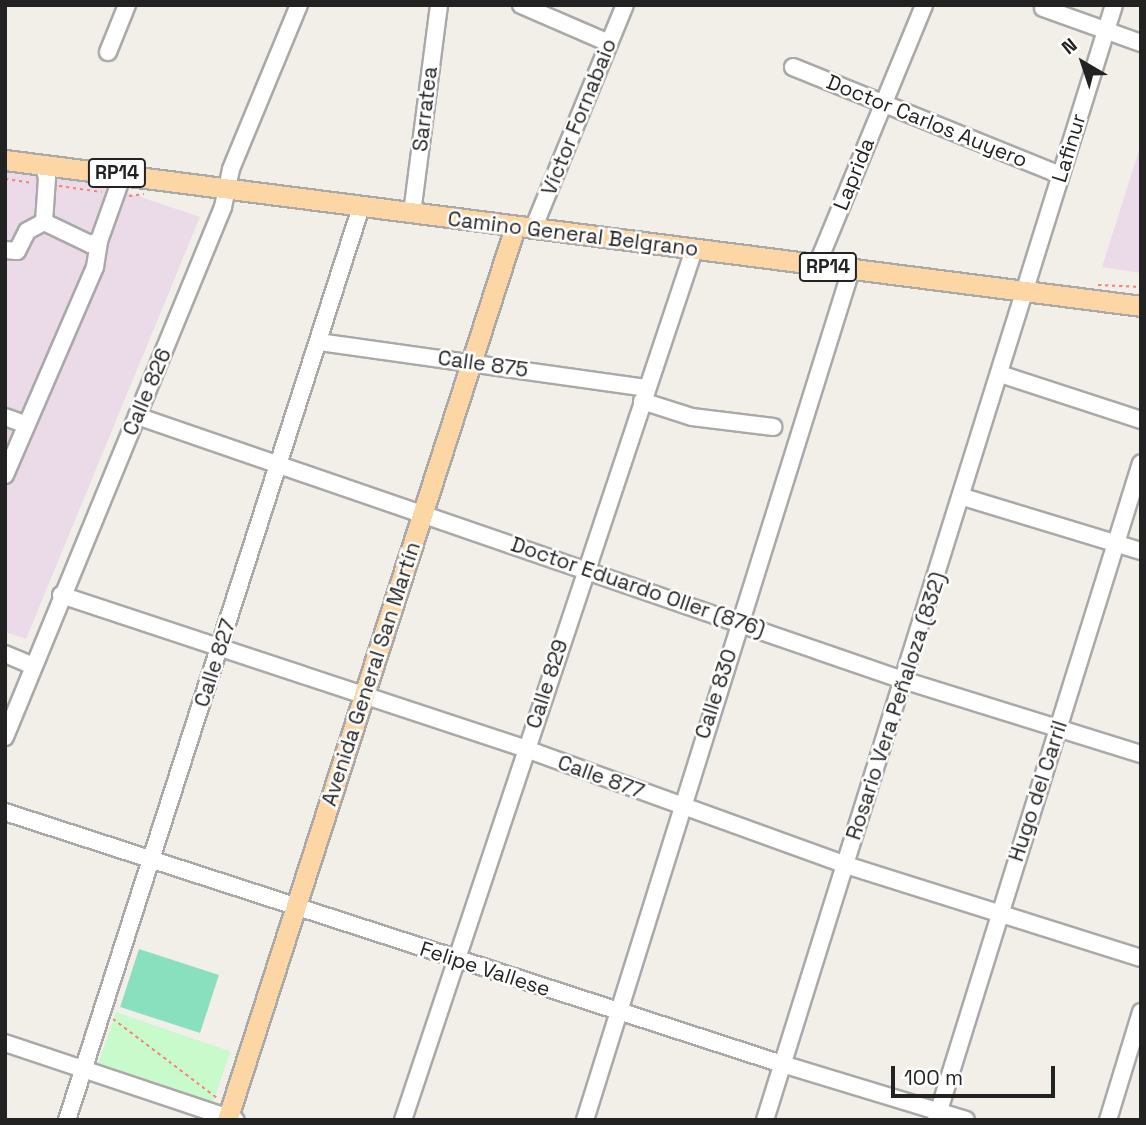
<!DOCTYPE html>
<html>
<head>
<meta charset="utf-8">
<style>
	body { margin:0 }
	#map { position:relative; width:1146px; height:1125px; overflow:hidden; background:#f2efe9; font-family:"Space Grotesk",sans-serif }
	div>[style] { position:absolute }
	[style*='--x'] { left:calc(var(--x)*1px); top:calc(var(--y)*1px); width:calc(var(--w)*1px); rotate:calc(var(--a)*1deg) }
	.industrial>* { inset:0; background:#ebdbe8 }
	.park>* { inset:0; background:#c8facc; transform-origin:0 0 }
	.pitch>* { inset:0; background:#88e0be; transform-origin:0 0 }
	.path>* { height:2px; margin-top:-1px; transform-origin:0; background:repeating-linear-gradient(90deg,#fa8072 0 3.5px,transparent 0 7px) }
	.roads { filter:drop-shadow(2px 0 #a9a9a9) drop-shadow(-2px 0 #a9a9a9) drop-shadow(0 2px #a9a9a9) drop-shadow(0 -2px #a9a9a9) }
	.minor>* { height:16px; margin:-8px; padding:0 8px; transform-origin:8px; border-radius:8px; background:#fff }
	.major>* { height:19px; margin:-9.5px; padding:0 9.5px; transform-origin:9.5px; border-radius:9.5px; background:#fcd6a4 }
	span { translate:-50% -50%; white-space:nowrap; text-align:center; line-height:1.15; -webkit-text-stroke:5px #fff; paint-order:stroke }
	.shield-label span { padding:2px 5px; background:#fff; border:2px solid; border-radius:5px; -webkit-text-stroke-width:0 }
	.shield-label { font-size:19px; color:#222; font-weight:700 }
	.street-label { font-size:21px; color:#222 }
	.frame { position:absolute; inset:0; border:7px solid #222; pointer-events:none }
	.north { position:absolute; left:1048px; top:28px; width:70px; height:70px; -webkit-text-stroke:5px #fff; paint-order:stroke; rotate:321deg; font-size:19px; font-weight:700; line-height:28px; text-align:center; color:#222 }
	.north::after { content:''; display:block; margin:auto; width:24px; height:32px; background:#222; clip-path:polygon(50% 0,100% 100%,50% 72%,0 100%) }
	.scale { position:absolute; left:891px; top:1066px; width:164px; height:32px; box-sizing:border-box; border:4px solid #222; border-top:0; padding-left:9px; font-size:21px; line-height:24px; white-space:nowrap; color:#222; -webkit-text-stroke:5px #fff; paint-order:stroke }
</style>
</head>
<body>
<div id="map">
	<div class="industrial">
		<div style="clip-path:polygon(1141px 144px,1141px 273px,1102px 267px)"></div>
		<div style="clip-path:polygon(5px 160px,43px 164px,200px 217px,26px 639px,5px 632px)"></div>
	</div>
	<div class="park">
		<div style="left:116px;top:1012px;width:121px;height:55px;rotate:19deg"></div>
	</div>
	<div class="pitch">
		<div style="left:139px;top:949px;width:84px;height:61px;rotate:18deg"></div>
	</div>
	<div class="path">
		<div style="--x:5;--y:179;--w:28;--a:8"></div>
		<div style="--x:59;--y:186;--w:43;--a:7.9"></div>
		<div style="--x:129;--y:196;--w:15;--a:-8"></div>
		<div style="--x:1098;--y:285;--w:43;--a:2.7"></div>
		<div style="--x:113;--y:1019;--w:131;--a:37.2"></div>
	</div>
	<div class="roads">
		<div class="minor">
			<div style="--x:521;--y:5;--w:96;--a:23.4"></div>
			<div style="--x:1043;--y:8;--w:104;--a:19.7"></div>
			<div style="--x:108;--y:52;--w:51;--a:-68"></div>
			<div style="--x:793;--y:67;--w:288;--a:22"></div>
			<div style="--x:43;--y:164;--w:15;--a:74"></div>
			<div style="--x:47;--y:178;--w:44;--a:93.9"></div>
			<div style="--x:44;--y:222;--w:51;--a:25.6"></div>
			<div style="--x:90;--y:244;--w:9;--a:-18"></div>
			<div style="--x:99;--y:241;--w:71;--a:-70.3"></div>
			<div style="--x:412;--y:213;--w:210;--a:-82.6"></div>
			<div style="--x:533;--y:229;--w:242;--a:-67.7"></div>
			<div style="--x:5;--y:250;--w:12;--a:5"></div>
			<div style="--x:17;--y:251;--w:22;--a:-63"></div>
			<div style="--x:27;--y:231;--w:19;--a:-28"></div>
			<div style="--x:817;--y:265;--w:281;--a:-67.6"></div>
			<div style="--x:319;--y:342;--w:331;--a:8"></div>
			<div style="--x:1000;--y:374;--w:148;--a:18.1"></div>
			<div style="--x:642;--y:401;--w:52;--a:17.7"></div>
			<div style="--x:692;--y:417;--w:82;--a:7"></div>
			<div style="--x:137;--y:416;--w:810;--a:19.02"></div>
			<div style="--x:903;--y:680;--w:249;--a:17.3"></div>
			<div style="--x:5;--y:417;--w:23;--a:20"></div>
			<div style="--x:5;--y:475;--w:227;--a:-66.6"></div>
			<div style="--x:95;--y:267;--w:26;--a:-81"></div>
			<div style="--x:963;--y:497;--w:186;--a:16.9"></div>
			<div style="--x:61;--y:595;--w:490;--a:18.3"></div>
			<div style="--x:526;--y:749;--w:340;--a:19.9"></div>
			<div style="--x:846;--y:865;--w:309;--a:17.5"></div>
			<div style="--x:5;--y:654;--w:30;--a:23"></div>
			<div style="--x:5;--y:737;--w:573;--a:-67.64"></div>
			<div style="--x:223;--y:207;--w:39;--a:-78"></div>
			<div style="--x:231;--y:169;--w:178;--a:-67.5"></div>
			<div style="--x:5;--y:812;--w:817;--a:17.97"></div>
			<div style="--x:782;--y:1064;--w:192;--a:16.9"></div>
			<div style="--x:5;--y:1043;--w:243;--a:18.5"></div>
			<div style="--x:67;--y:1120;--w:959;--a:-72.15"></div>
			<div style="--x:403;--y:1120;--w:917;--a:-71.51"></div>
			<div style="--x:585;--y:1120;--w:891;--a:-72.62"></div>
			<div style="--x:765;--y:1120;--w:1168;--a:-72.62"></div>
			<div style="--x:936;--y:1120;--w:688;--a:-72.67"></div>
			<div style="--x:1108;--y:1120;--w:113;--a:-73"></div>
		</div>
		<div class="major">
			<div style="--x:5;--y:160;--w:1145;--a:7.32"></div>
			<div style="--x:227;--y:1120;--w:938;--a:-72.13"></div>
		</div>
	</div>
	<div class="shield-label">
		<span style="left:117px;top:173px">RP14</span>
		<span style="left:828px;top:267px">RP14</span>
	</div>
	<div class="street-label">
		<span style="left:425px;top:109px;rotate:-83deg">Sarratea</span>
		<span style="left:579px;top:117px;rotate:-68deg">Víctor Fornabaio</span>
		<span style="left:927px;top:121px;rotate:22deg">Doctor Carlos Auyero</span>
		<span style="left:1069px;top:148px;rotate:-73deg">Lafinur</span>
		<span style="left:854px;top:174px;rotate:-68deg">Laprida</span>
		<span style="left:573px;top:234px;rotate:7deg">Camino General Belgrano</span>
		<span style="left:483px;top:364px;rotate:8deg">Calle 875</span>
		<span style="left:147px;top:392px;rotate:-67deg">Calle 826</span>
		<span style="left:638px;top:587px;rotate:19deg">Doctor Eduardo Oller (876)</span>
		<span style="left:215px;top:663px;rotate:-72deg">Calle 827</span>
		<span style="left:371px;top:674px;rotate:-72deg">Avenida General San Martín</span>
		<span style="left:547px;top:684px;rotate:-72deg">Calle 829</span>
		<span style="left:716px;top:694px;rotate:-72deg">Calle 830</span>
		<span style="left:896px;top:706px;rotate:-72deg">Rosario Vera Peñaloza (832)</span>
		<span style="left:601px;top:777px;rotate:20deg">Calle 877</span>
		<span style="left:1038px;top:791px;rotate:-72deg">Hugo del Carril</span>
		<span style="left:485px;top:969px;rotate:18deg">Felipe Vallese</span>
	</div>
	<div class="frame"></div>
	<div class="north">N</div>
	<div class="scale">100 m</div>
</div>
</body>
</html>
